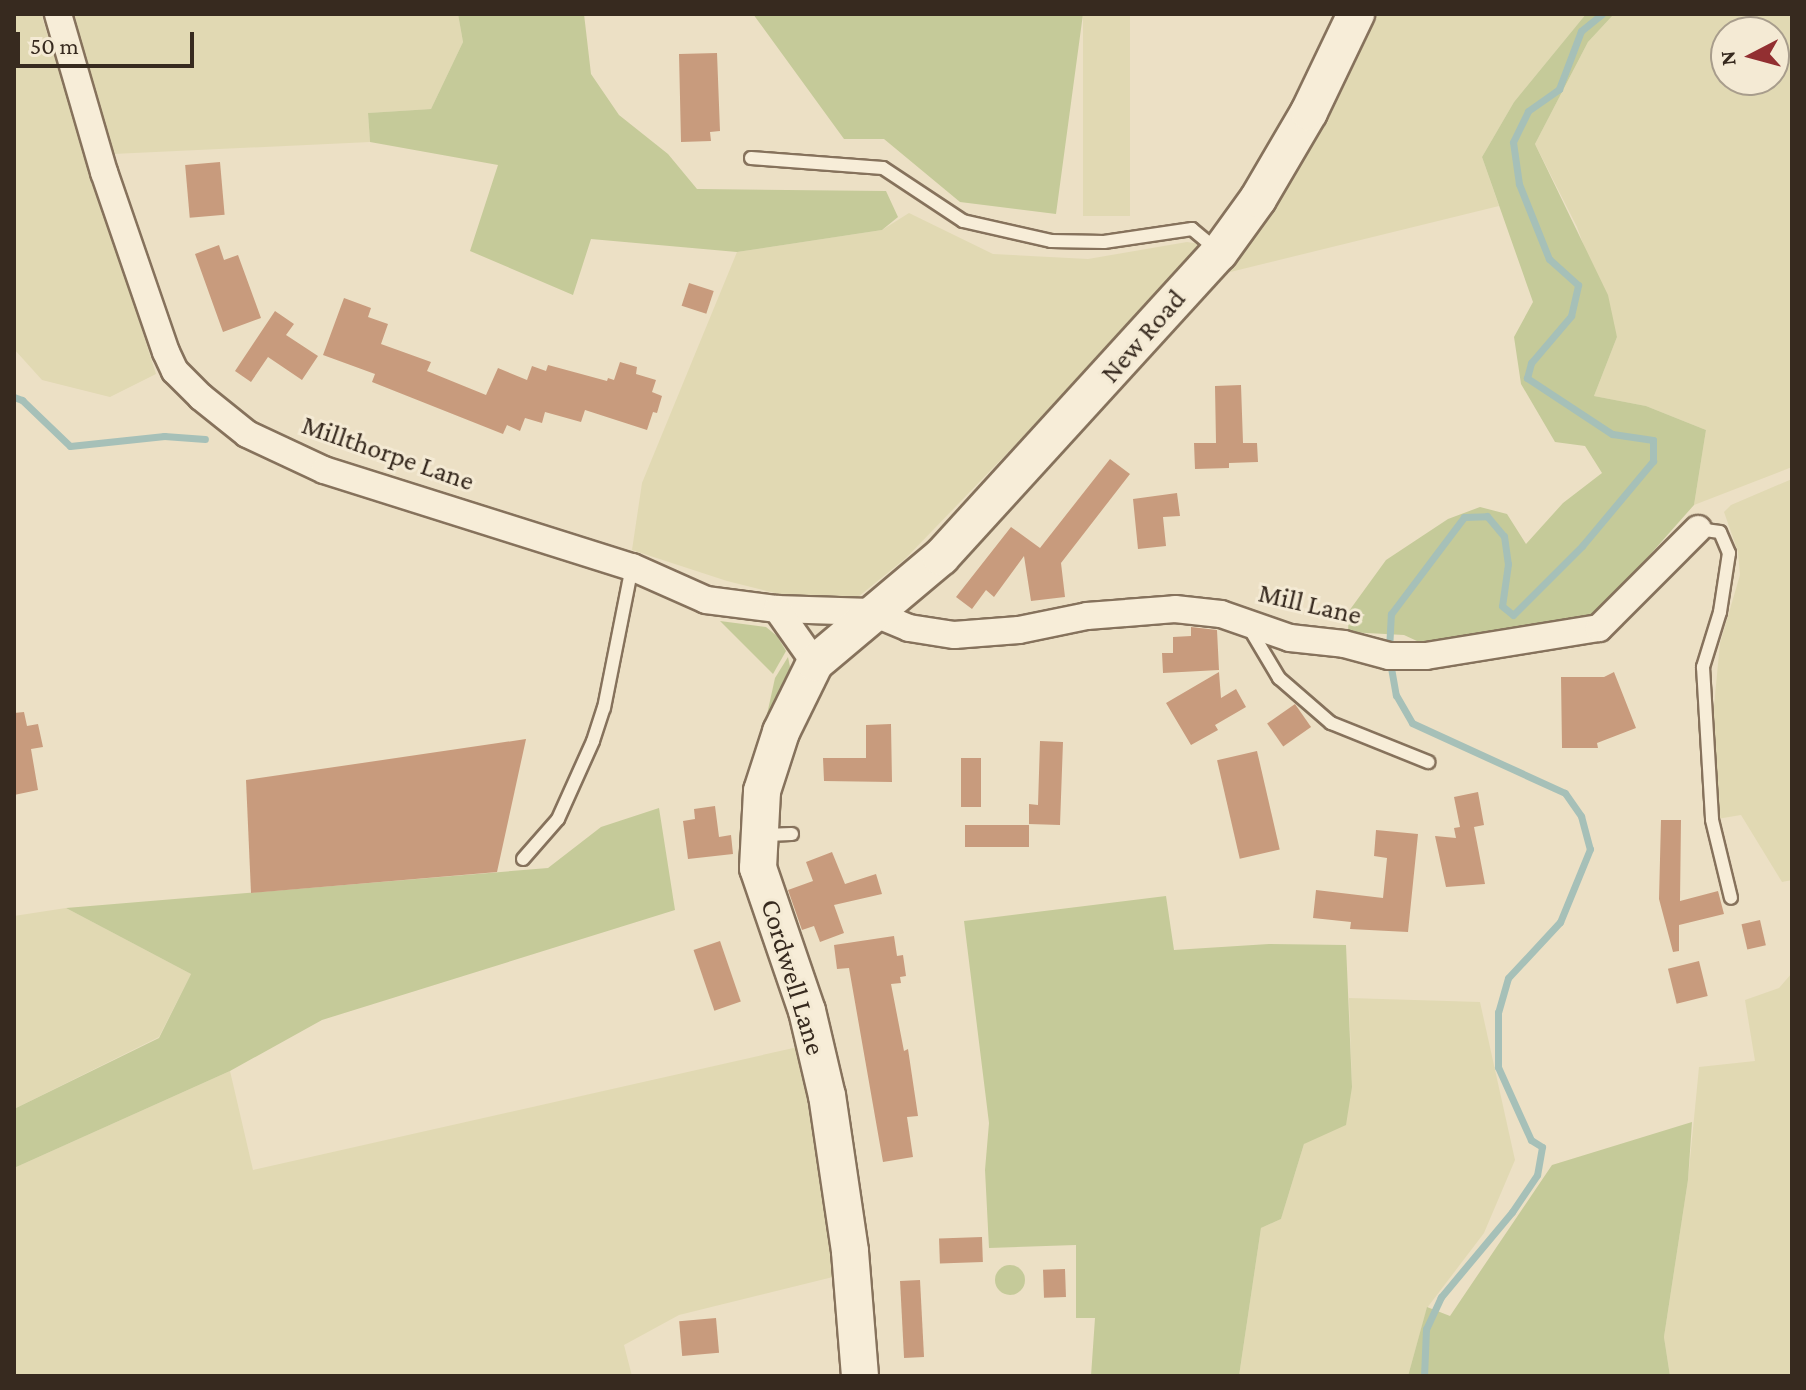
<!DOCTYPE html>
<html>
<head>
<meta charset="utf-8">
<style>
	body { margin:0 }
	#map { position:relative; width:1806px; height:1390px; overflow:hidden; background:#ece0c5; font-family:"Crimson Pro",serif }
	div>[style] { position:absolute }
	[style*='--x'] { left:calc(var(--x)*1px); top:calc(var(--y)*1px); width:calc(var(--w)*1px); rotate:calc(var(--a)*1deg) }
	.farmland>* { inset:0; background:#e1d9b3; transform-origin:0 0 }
	.green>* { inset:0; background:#c5ca99 }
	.round { border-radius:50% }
	.stream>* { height:7px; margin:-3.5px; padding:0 3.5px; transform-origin:3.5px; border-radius:3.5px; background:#a6c0b8 }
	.building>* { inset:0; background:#c89b7d; transform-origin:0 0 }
	.roads { filter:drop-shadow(2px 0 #86725c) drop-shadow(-2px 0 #86725c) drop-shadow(0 2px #86725c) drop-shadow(0 -2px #86725c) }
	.service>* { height:12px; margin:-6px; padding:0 6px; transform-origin:6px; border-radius:6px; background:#f7edd8 }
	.minor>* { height:26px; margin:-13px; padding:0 13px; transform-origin:13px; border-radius:13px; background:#f7edd8 }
	.secondary>* { height:36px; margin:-18px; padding:0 18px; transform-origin:18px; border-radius:18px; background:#f7edd8 }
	span { translate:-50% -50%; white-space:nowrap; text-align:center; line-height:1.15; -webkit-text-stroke:6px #f4ead4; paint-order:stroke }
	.street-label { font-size:28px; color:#372a1f }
	.frame { position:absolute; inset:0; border:16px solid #372a1f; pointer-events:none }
	.north { position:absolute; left:1710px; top:16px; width:80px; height:80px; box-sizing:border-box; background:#f4ead4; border:2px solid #a89d8c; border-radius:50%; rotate:264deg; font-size:22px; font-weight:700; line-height:32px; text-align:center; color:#372a1f }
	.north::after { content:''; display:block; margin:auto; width:28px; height:36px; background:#922f31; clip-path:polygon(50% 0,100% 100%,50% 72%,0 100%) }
	.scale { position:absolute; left:16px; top:32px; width:178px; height:36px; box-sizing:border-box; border:4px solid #372a1f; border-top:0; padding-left:10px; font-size:24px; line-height:28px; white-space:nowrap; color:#372a1f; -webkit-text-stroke:6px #f4ead4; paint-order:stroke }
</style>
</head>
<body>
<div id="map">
	<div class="farmland">
		<div style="clip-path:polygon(14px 14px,41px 14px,156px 374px,110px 397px,42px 380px,14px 349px)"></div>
		<div style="clip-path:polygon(70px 14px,458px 14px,463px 42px,431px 109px,368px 113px,370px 142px,113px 154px)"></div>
		<div style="left:1083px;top:14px;width:47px;height:202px"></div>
		<div style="clip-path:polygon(1372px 14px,1586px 14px,1514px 102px,1482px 157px,1499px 206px,1214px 276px,1281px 199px,1338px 97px)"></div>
		<div style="clip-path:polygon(evenodd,1614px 14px,1792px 14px,1792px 467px,1694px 505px,1706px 430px,1646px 406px,1594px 396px,1617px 337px,1577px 227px,1535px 144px,1588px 42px,1614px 14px,1726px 32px,1774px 32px,1774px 80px,1726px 80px,1726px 32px)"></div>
		<div style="clip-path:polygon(909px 213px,993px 254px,1088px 259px,1187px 242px,1200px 244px,1017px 443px,906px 558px,858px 597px,802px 600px,727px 581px,632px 550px,642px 483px,737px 252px,882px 230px)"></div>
		<div style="clip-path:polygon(1792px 479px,1792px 880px,1782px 882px,1741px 815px,1717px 819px,1712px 727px,1720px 643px,1740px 575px,1738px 552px,1724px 512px,1731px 505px)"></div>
		<div style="clip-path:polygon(66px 908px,191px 974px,159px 1037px,14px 1109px,14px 916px)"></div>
		<div style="clip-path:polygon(1792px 973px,1792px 1376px,1670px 1376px,1664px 1337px,1688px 1180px,1699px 1067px,1755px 1061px,1745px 1000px,1779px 988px)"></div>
		<div style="clip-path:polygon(1349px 998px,1480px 1002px,1515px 1160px,1484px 1233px,1427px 1308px,1408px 1376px,1239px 1376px,1261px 1228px,1281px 1219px,1304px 1144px,1352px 1087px)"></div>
		<div style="clip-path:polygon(798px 1047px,837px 1276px,679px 1315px,624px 1345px,632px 1376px,14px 1376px,14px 1168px,230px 1071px,253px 1170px)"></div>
	</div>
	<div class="green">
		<div style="clip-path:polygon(458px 14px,584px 14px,591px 74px,619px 115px,668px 154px,697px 189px,886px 191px,898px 217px,882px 230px,737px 252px,591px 239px,573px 295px,470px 251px,498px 165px,370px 142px,368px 113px,431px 109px,463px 42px)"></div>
		<div style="clip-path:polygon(753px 14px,1083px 14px,1056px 214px,960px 202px,884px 139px,844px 139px)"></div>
		<div style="clip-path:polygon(1586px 14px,1614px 14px,1588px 42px,1535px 144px,1608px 295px,1617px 337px,1594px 396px,1646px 406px,1706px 430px,1694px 505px,1593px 619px,1430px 647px,1404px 635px,1348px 632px,1349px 611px,1386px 560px,1448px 519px,1480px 507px,1507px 514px,1526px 544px,1563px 503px,1602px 473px,1585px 446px,1555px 442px,1521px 384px,1514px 337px,1533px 302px,1482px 157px,1514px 102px)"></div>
		<div style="clip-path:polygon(720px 621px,766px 627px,777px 636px,786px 651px,773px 674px)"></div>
		<div style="clip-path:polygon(788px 657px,790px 667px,785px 687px,757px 760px,775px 678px)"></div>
		<div style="clip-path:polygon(659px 808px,675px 910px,322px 1020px,230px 1071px,14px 1168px,14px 1109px,159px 1038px,191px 974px,66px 908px,548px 868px,601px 827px)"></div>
		<div style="clip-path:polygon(1166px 896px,1174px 950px,1269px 944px,1346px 945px,1352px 1087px,1346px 1125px,1304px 1144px,1281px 1219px,1261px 1228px,1239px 1376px,1091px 1376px,1095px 1318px,1076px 1318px,1076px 1245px,989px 1248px,985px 1170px,989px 1123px,964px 921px)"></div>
		<div style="clip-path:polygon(1692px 1122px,1688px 1180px,1664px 1337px,1670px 1376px,1408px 1376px,1427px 1307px,1450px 1316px,1552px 1165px)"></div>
		<div class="round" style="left:995px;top:1265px;width:30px;height:30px"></div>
	</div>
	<div class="stream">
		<div style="--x:14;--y:397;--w:9;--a:21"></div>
		<div style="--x:22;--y:400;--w:66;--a:43.8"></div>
		<div style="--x:70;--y:446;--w:95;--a:-6.1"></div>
		<div style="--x:164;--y:436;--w:41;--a:4.2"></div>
		<div style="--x:1389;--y:650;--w:36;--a:-87"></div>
		<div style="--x:1391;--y:614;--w:121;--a:-53"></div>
		<div style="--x:1464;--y:517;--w:23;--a:-2"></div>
		<div style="--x:1487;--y:516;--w:26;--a:50"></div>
		<div style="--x:1504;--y:536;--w:28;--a:82"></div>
		<div style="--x:1508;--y:564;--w:42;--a:98.1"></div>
		<div style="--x:1502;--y:606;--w:14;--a:39"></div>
		<div style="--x:1513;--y:615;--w:98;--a:-45"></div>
		<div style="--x:1582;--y:546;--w:111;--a:-50.1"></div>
		<div style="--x:1653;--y:461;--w:21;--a:-90"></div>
		<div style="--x:1653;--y:440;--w:41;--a:-171.7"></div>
		<div style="--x:1612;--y:434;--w:102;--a:-146.6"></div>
		<div style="--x:1527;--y:378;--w:16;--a:-75"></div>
		<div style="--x:1531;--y:363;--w:62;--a:-49.6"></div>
		<div style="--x:1571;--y:316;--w:32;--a:-77"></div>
		<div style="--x:1578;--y:285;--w:39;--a:-138"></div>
		<div style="--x:1549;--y:259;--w:81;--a:-111.8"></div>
		<div style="--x:1519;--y:184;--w:42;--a:-98.1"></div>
		<div style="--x:1513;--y:142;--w:34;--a:-64"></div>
		<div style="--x:1528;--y:111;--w:38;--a:-35"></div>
		<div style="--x:1559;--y:89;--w:62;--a:-69.2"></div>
		<div style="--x:1581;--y:31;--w:27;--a:-39"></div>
		<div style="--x:1390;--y:662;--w:34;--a:80"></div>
		<div style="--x:1396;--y:695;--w:32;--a:60"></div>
		<div style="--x:1412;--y:723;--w:168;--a:24.6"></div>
		<div style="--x:1565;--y:793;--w:28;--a:55"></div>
		<div style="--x:1581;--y:816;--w:34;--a:75"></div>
		<div style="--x:1590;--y:849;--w:79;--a:112.3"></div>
		<div style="--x:1560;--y:922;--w:76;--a:132.9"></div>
		<div style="--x:1508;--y:978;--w:35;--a:106"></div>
		<div style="--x:1498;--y:1012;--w:55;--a:90"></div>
		<div style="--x:1498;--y:1067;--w:80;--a:65.7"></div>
		<div style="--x:1531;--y:1140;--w:13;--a:32"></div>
		<div style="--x:1542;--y:1147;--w:28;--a:100"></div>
		<div style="--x:1537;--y:1175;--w:45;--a:124"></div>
		<div style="--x:1512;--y:1212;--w:111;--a:129.9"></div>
		<div style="--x:1441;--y:1297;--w:35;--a:115"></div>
		<div style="--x:1426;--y:1329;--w:47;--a:92.4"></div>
	</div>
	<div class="building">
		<div style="clip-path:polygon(717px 53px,720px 131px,710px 132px,711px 141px,681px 142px,679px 54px)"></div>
		<div style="left:220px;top:162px;width:53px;height:35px;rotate:85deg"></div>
		<div style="clip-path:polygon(219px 245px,224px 260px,238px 255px,261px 318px,223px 332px,195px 254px)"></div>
		<div style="left:689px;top:283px;width:26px;height:24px;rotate:18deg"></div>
		<div style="clip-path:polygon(344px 298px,371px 308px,368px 317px,388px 324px,381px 344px,431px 362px,427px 371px,486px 395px,498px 368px,527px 380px,532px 366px,546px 371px,548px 365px,607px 381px,608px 378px,614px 380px,620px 362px,637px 367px,636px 374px,656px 380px,652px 392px,662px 396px,657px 413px,653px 412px,647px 430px,585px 410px,581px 422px,545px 412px,542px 423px,525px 418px,520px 431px,507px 425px,503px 434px,372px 382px,375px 374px,323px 355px)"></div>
		<div style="clip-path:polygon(275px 311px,294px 324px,286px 335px,318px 356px,302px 380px,268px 357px,251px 382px,235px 371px)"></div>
		<div style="clip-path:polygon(1241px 385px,1243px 443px,1257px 443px,1258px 462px,1229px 463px,1229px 468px,1195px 469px,1194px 443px,1216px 443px,1215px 386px)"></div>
		<div style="clip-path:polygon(1110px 459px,1130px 474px,1061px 563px,1065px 597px,1031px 601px,1024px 556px,994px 597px,986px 590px,972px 609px,956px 597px,1011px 527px,1040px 548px)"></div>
		<div style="clip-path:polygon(1177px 493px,1180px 516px,1163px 517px,1166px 546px,1138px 549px,1133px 499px)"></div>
		<div style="clip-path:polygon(1191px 627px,1217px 630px,1219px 670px,1163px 673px,1162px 653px,1173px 653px,1173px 637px,1191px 636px)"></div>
		<div style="clip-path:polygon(1219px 672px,1221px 698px,1236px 689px,1246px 707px,1215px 725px,1218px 730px,1191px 745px,1166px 703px)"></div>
		<div style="clip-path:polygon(1614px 672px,1636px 728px,1597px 743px,1598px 748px,1562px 748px,1561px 677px,1604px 677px)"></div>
		<div style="left:1295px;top:704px;width:28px;height:34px;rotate:55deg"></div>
		<div style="clip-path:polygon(24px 712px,27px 726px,38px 724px,43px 747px,31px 749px,38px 790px,14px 795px,14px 713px)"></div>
		<div style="clip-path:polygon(891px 724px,892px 782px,824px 781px,823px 758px,866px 758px,866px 725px)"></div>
		<div style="clip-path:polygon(526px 739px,497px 872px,251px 893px,246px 780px)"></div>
		<div style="clip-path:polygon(1040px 741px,1063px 742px,1060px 825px,1029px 824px,1029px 804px,1038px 805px)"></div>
		<div style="left:1257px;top:751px;width:101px;height:41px;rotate:77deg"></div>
		<div style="left:961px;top:758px;width:20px;height:49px"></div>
		<div style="clip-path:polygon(1478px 792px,1484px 825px,1474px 827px,1485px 884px,1446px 887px,1435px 836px,1456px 838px,1454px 828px,1460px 827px,1454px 797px)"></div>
		<div style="clip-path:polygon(715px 806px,719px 837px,731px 835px,733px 854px,688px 859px,683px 821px,695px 819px,694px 809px)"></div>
		<div style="clip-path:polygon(1661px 820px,1681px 820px,1680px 901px,1718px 891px,1724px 914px,1679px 925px,1679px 951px,1673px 952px,1659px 899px)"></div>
		<div style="left:965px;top:825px;width:64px;height:22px"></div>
		<div style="clip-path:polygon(1376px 830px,1418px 834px,1408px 932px,1350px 929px,1351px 922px,1313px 918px,1316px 890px,1383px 898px,1387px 858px,1374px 856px)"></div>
		<div style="clip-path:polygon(832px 852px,845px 884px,876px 874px,882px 894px,834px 905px,844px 933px,820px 942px,814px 926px,802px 930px,788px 890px,813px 881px,806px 862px)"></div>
		<div style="left:1760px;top:920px;width:26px;height:19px;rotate:77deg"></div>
		<div style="clip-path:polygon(894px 936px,897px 956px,903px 955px,906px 976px,900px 977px,901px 983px,891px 984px,904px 1051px,908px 1049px,918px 1116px,907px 1117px,913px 1157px,883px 1162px,849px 968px,837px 969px,834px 945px)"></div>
		<div style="left:720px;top:941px;width:64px;height:28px;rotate:71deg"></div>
		<div style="left:1699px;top:961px;width:36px;height:32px;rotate:76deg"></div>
		<div style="left:982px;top:1237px;width:25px;height:43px;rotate:88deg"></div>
		<div style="left:1065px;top:1269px;width:28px;height:22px;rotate:88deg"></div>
		<div style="left:920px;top:1280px;width:77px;height:20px;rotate:87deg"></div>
		<div style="left:716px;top:1318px;width:35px;height:37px;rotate:85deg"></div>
	</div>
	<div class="roads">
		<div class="service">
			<div style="--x:751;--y:158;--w:132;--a:4.3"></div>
			<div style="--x:883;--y:168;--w:96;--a:33.5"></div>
			<div style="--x:963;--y:221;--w:90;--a:12.8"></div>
			<div style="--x:1051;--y:241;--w:53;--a:1.1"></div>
			<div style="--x:1104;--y:242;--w:89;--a:-8.4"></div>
			<div style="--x:1192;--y:229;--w:33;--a:40"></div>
			<div style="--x:1698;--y:529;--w:22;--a:8"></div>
			<div style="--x:1720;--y:532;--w:23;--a:67"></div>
			<div style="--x:1729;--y:553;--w:60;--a:98.7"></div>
			<div style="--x:1720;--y:612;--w:58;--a:107.2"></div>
			<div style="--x:1703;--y:667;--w:153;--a:86.6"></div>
			<div style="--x:1712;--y:820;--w:80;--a:76.3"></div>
			<div style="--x:1248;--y:626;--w:61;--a:59.2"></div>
			<div style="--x:1279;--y:678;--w:69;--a:40.9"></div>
			<div style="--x:1331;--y:723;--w:105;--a:21.9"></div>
			<div style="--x:765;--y:835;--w:27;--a:-2"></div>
			<div style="--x:523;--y:859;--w:53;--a:-48.8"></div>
			<div style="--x:558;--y:819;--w:85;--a:-65.8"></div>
			<div style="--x:593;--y:741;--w:35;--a:-72"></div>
			<div style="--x:604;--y:708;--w:144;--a:-78.8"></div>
		</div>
		<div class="minor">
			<div style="--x:58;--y:14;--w:165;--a:73.8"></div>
			<div style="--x:104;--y:172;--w:190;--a:71"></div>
			<div style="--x:166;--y:352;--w:21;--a:65"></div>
			<div style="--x:175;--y:371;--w:37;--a:45"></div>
			<div style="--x:201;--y:397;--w:59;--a:38.8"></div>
			<div style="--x:247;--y:434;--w:85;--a:25.1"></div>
			<div style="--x:324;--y:470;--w:323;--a:17.5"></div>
			<div style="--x:632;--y:567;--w:81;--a:24"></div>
			<div style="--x:706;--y:600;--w:72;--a:7.2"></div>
			<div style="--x:777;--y:609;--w:94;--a:1.8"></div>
			<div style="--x:871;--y:612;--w:41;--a:22.8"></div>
			<div style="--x:909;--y:628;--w:46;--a:8.8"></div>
			<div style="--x:954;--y:635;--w:65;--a:-4.4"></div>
			<div style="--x:1019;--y:630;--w:69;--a:-11.6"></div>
			<div style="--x:1087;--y:616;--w:88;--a:-4.5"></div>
			<div style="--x:1175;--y:609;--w:46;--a:6.2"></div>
			<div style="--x:1221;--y:614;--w:73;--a:19.2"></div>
			<div style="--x:1290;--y:638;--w:54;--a:6.3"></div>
			<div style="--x:1344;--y:644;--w:47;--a:14.9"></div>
			<div style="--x:1389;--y:656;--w:37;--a:0"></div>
			<div style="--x:1426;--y:656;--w:175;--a:-9.2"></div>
			<div style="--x:1599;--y:628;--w:140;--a:-45"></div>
			<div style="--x:777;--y:609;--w:66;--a:54.9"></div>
		</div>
		<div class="secondary">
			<div style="--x:860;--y:1376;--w:125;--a:-94.6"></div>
			<div style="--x:850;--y:1251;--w:157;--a:-98.4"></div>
			<div style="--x:827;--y:1096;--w:87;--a:-103.2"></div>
			<div style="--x:807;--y:1011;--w:151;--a:-108.9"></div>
			<div style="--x:758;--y:868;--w:77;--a:-87"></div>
			<div style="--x:762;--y:791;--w:62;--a:-72.1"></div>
			<div style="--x:781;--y:732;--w:77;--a:-63.8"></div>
			<div style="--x:815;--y:663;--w:165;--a:-40.1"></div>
			<div style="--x:941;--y:557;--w:412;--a:-47.6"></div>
			<div style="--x:1219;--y:253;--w:67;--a:-54.2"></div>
			<div style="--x:1258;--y:199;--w:101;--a:-59.6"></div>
			<div style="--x:1309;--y:112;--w:109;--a:-64.4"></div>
		</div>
	</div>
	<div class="street-label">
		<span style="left:1143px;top:336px;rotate:-49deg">New Road</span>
		<span style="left:388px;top:453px;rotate:19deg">Millthorpe Lane</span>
		<span style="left:1310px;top:604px;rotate:13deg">Mill Lane</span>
		<span style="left:793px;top:977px;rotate:73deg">Cordwell Lane</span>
	</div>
	<div class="frame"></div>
	<div class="north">N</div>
	<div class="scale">50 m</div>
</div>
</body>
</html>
